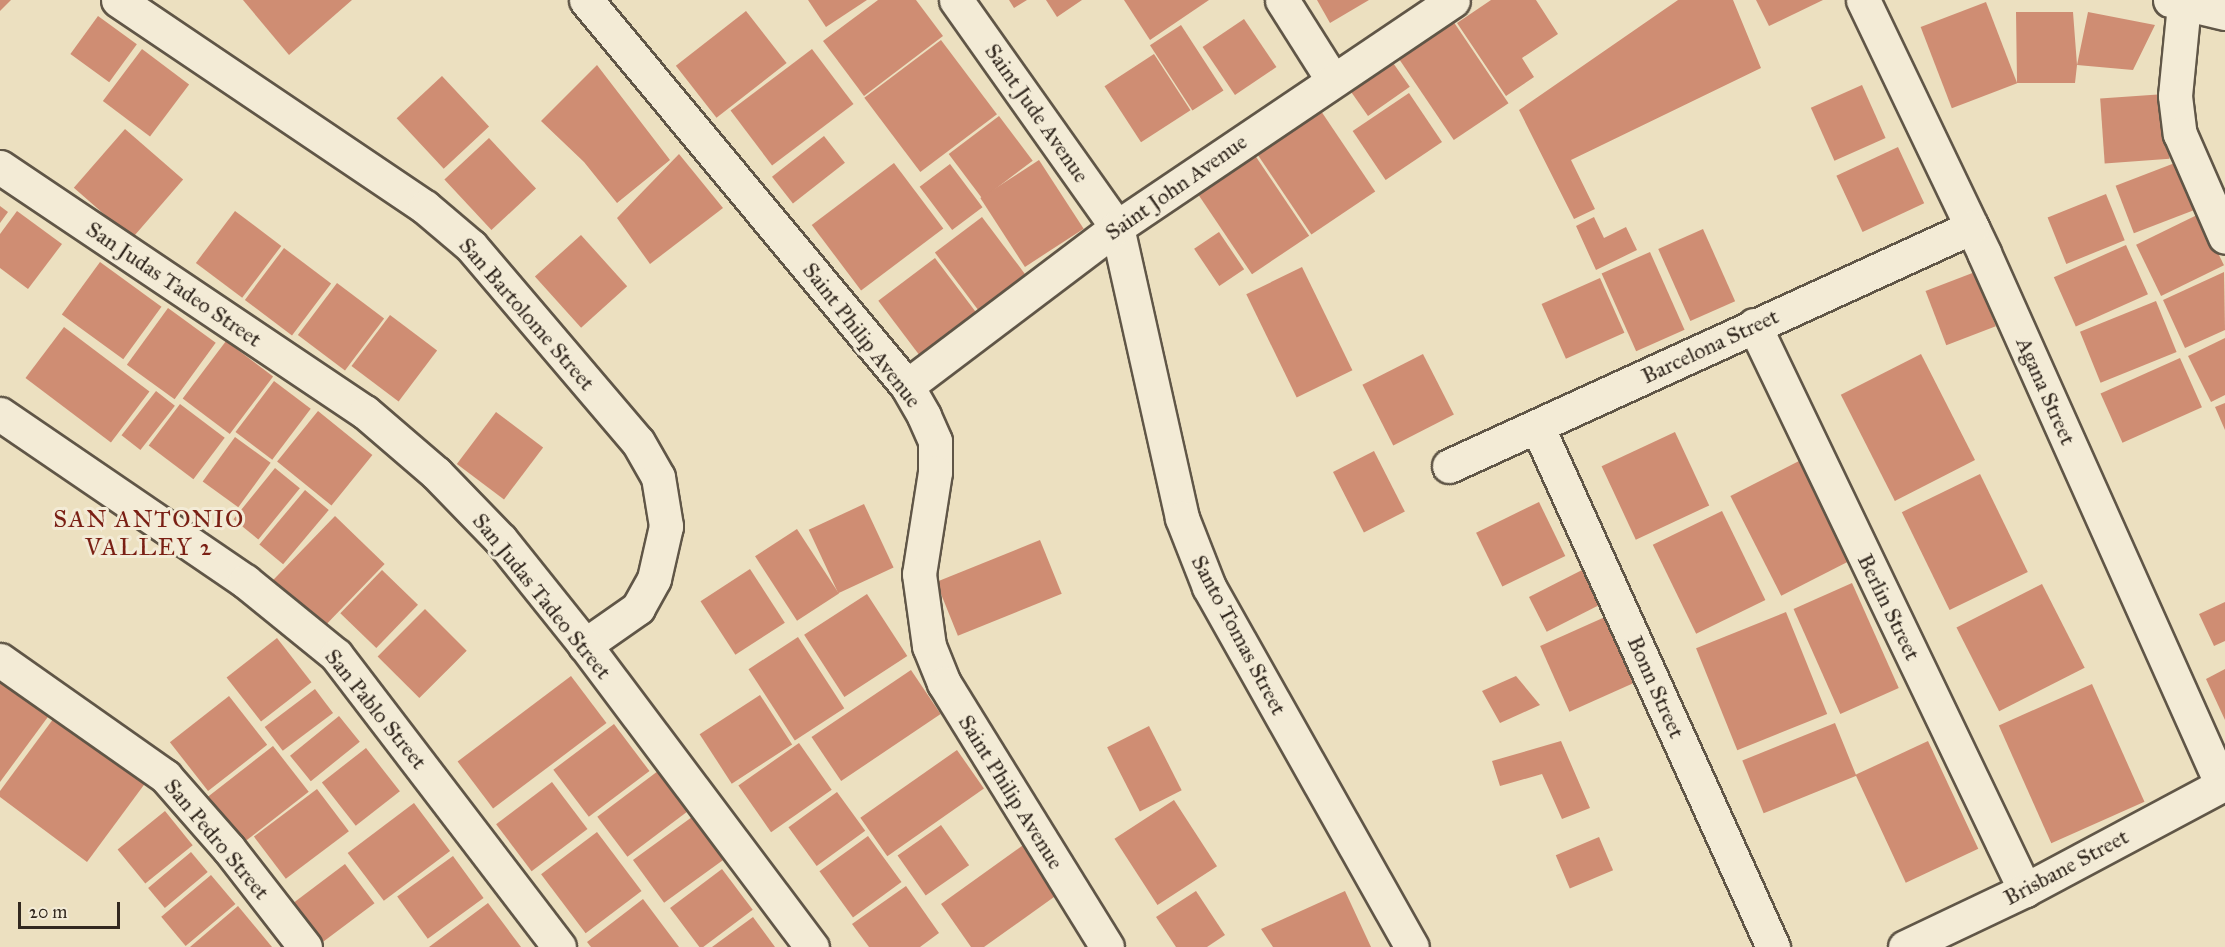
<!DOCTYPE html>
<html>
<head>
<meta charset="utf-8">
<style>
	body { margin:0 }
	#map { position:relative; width:2225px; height:947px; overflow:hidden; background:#ece0c0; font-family:"IM FELL Great Primer",serif }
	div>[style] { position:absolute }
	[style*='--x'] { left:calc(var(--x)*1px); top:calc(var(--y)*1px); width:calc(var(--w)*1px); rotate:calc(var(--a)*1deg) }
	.building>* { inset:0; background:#cf8d73; transform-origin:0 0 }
	.roads { filter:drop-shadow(2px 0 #605647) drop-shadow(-2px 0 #605647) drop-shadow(0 2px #605647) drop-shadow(0 -2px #605647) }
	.minor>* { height:33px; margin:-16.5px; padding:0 16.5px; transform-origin:16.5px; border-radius:16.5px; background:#f3ebd6 }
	span { translate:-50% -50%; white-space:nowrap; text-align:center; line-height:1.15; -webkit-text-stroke:6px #f3ebd6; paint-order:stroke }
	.street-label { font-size:22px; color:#32281f }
	.neighbourhood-label { font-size:24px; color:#7a1f14; letter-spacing:1.5px }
	.scale { position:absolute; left:18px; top:902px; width:102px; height:27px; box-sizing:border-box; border:3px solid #32281f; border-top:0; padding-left:8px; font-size:18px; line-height:21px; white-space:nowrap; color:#32281f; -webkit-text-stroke:4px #f3ebd6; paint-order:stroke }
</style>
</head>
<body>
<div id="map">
	<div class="building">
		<div style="clip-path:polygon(0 0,11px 0,0 11px)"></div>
		<div style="clip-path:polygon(243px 0,352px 0,289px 55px)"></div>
		<div style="clip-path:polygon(808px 0,867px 0,826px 27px)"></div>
		<div style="clip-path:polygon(878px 0,916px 0,943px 36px,864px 96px,823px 41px)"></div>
		<div style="clip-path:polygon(1009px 0,1027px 0,1014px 8px)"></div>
		<div style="clip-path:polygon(1046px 0,1082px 0,1057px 17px)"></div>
		<div style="clip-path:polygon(1124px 0,1209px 0,1150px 40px)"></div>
		<div style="clip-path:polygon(1317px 0,1369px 0,1330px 23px)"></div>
		<div style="clip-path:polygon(1491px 0,1536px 0,1558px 34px,1522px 58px,1534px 77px,1506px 96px,1457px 23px)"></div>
		<div style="clip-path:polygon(1678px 0,1733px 0,1761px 68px,1571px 160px,1595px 209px,1574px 219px,1519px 110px)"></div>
		<div style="clip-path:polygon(1756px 0,1823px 0,1769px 26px)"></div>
		<div style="left:1986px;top:2px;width:87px;height:70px;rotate:69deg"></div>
		<div style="left:746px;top:11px;width:66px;height:89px;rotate:52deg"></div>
		<div style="left:1447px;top:12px;width:110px;height:66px;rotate:56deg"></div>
		<div style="clip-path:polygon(2016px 12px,2073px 12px,2077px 65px,2088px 12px,2155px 25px,2133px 70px,2077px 65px,2075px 83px,2017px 83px)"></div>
		<div style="left:98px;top:16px;width:48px;height:47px;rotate:36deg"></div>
		<div style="left:1244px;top:19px;width:58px;height:50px;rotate:56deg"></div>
		<div style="left:1181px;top:25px;width:78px;height:37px;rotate:57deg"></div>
		<div style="left:941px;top:40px;width:93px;height:96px;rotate:53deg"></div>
		<div style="left:142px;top:49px;width:59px;height:65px;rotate:37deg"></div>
		<div style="left:812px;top:49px;width:69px;height:102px;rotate:53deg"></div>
		<div style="left:1384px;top:50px;width:45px;height:51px;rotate:55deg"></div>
		<div style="left:1154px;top:54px;width:67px;height:59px;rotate:57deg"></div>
		<div style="clip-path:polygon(597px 65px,670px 160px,617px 203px,584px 162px,541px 121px)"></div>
		<div style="left:442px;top:76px;width:69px;height:62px;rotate:47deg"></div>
		<div style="left:1862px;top:85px;width:58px;height:56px;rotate:66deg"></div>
		<div style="left:1409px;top:93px;width:59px;height:68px;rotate:56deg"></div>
		<div style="left:2165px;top:94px;width:65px;height:65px;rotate:86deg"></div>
		<div style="left:1321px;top:111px;width:97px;height:77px;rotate:56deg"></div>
		<div style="left:999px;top:116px;width:56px;height:63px;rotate:53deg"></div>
		<div style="left:125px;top:129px;width:77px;height:78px;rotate:41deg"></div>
		<div style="left:824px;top:136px;width:34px;height:66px;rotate:52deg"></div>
		<div style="left:489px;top:138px;width:69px;height:61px;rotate:47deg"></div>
		<div style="left:1246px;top:142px;width:113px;height:69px;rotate:56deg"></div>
		<div style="left:1898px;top:147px;width:62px;height:68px;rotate:65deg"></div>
		<div style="clip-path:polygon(679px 154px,723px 208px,650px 264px,617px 218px)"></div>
		<div style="left:1039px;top:160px;width:82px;height:70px;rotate:57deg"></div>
		<div style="left:2180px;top:161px;width:51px;height:69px;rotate:69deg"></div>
		<div style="left:894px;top:163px;width:82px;height:103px;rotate:53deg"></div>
		<div style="left:950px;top:164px;width:54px;height:38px;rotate:53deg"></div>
		<div style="left:2106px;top:194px;width:50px;height:63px;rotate:68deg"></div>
		<div style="clip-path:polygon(0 206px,8px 212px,0 223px)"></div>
		<div style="clip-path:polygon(17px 211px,62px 244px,28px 289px,0 268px,0 234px)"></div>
		<div style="left:235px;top:211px;width:58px;height:65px;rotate:37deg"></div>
		<div style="left:2199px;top:214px;width:57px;height:70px;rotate:64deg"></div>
		<div style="left:982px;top:217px;width:76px;height:59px;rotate:53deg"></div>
		<div style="clip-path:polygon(1594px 217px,1604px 238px,1626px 227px,1637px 250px,1596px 270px,1576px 226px)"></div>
		<div style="left:1703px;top:229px;width:79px;height:49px;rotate:66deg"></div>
		<div style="left:1219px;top:232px;width:45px;height:30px;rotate:56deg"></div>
		<div style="left:581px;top:235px;width:69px;height:62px;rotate:48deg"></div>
		<div style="left:2126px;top:245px;width:54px;height:79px;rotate:66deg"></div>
		<div style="left:284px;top:248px;width:59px;height:65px;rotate:37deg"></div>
		<div style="left:1650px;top:252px;width:85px;height:53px;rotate:66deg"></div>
		<div style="left:935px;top:258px;width:74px;height:71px;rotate:53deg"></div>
		<div style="left:100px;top:262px;width:76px;height:65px;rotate:36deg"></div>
		<div style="left:1302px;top:267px;width:115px;height:62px;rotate:64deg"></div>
		<div style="left:1975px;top:272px;width:58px;height:53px;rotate:69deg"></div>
		<div style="clip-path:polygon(2224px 272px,2225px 330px,2185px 348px,2163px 300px)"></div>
		<div style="left:1600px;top:278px;width:60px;height:64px;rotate:66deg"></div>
		<div style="left:337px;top:283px;width:59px;height:65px;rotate:37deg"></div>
		<div style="left:2156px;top:301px;width:55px;height:82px;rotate:68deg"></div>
		<div style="left:168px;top:308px;width:59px;height:70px;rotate:36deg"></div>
		<div style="left:390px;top:315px;width:59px;height:64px;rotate:37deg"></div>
		<div style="left:64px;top:327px;width:107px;height:64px;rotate:37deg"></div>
		<div style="clip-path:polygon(2225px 338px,2225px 395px,2211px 402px,2188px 356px)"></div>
		<div style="left:226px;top:341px;width:59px;height:72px;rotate:37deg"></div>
		<div style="left:1423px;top:354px;width:68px;height:68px;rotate:63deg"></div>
		<div style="left:1921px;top:354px;width:119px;height:90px;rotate:63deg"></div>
		<div style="left:2180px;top:358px;width:54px;height:87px;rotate:66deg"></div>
		<div style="left:274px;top:381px;width:46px;height:64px;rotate:37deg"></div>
		<div style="left:156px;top:391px;width:24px;height:56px;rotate:38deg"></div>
		<div style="clip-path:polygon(2225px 403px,2225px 430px,2215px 407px)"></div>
		<div style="left:180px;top:404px;width:56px;height:52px;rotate:37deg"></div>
		<div style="left:318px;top:411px;width:70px;height:65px;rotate:39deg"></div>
		<div style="left:496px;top:412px;width:59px;height:65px;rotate:37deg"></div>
		<div style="left:1675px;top:432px;width:81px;height:81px;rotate:65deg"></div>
		<div style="left:235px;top:437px;width:44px;height:55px;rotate:36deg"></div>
		<div style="left:1374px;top:451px;width:68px;height:46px;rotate:63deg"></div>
		<div style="left:1799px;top:461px;width:112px;height:77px;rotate:63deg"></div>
		<div style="left:275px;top:468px;width:32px;height:66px;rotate:39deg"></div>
		<div style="left:1980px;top:474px;width:109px;height:87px;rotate:64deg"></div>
		<div style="left:305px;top:490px;width:31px;height:71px;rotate:40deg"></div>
		<div style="left:1539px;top:502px;width:60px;height:70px;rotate:64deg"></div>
		<div style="left:864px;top:504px;width:70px;height:61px;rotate:65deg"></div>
		<div style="left:1722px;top:511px;width:99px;height:77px;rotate:64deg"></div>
		<div style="left:335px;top:516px;width:69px;height:89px;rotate:44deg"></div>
		<div style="left:797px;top:529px;width:77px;height:50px;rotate:57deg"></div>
		<div style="left:1040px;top:540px;width:58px;height:112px;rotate:68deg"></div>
		<div style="left:1586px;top:568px;width:39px;height:64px;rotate:63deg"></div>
		<div style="left:750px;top:569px;width:64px;height:59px;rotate:57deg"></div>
		<div style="left:382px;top:570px;width:50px;height:60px;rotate:44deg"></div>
		<div style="left:1852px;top:583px;width:115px;height:64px;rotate:66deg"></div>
		<div style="left:2042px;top:584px;width:94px;height:96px;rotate:63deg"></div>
		<div style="left:867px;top:594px;width:74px;height:75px;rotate:57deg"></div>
		<div style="clip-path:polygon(2225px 602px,2225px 641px,2214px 646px,2199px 614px)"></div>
		<div style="left:425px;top:609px;width:59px;height:67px;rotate:45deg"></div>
		<div style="left:1786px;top:612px;width:110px;height:97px;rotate:68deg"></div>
		<div style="left:1605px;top:617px;width:72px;height:71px;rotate:66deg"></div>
		<div style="left:798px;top:637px;width:85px;height:59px;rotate:57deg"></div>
		<div style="left:277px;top:638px;width:56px;height:64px;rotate:52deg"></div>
		<div style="clip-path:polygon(2225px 669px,2225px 720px,2206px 679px)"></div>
		<div style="left:911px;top:670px;width:53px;height:120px;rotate:56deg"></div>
		<div style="clip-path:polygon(0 674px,53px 710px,0 782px)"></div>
		<div style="left:571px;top:676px;width:59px;height:142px;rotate:53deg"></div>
		<div style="clip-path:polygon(1516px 676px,1540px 705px,1500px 723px,1482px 691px)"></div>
		<div style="left:2092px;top:684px;width:129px;height:102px;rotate:66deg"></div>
		<div style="left:315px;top:689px;width:30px;height:63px;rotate:53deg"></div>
		<div style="left:760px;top:695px;width:59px;height:72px;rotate:57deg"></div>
		<div style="left:229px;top:696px;width:62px;height:75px;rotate:52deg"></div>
		<div style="clip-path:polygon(62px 707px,152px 774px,87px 862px,0 797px,0 791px)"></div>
		<div style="left:339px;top:716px;width:33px;height:63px;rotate:51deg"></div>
		<div style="left:1835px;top:723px;width:57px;height:100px;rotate:68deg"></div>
		<div style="left:614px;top:724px;width:59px;height:76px;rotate:53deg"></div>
		<div style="left:1149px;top:726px;width:72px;height:47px;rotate:63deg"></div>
		<div style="clip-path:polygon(1561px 741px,1590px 808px,1562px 819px,1542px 774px,1500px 786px,1492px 761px)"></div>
		<div style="left:1928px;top:741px;width:119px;height:80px;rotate:65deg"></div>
		<div style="left:799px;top:743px;width:57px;height:74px;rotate:55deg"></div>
		<div style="left:273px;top:746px;width:58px;height:83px;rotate:52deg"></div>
		<div style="left:366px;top:748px;width:55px;height:56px;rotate:52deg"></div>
		<div style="left:957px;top:750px;width:47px;height:118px;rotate:55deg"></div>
		<div style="left:658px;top:771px;width:50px;height:76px;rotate:53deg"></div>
		<div style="left:552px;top:782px;width:59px;height:70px;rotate:53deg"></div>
		<div style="left:317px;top:789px;width:53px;height:79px;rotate:53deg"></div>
		<div style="left:837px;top:792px;width:48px;height:60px;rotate:54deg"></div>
		<div style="left:1174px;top:800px;width:79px;height:71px;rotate:57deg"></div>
		<div style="left:414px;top:803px;width:60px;height:83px;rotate:53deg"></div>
		<div style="left:165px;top:811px;width:44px;height:61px;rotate:51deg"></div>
		<div style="left:692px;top:817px;width:53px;height:73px;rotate:54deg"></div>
		<div style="left:941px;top:825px;width:49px;height:53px;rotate:55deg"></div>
		<div style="left:597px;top:832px;width:74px;height:70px;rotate:53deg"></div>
		<div style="left:868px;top:836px;width:57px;height:60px;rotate:54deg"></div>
		<div style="left:1599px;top:837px;width:36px;height:47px;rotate:67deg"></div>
		<div style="clip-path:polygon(1026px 843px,1061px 892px,984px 947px,971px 947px,941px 904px)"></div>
		<div style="left:191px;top:852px;width:26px;height:56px;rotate:50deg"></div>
		<div style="left:453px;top:856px;width:52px;height:69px;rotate:54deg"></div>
		<div style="left:345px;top:864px;width:49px;height:71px;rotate:53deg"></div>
		<div style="left:722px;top:869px;width:51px;height:65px;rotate:53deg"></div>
		<div style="left:211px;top:875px;width:38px;height:65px;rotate:50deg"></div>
		<div style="clip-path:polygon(906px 886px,939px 933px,920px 947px,869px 947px,852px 924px)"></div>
		<div style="clip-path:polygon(1196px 891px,1225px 935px,1207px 947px,1176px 947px,1156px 917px)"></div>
		<div style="clip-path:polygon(1345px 891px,1371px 947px,1273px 947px,1261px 929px)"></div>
		<div style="clip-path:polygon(643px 899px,679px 947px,591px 947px,587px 942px)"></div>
		<div style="clip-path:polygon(488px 903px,521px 947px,429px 947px)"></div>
		<div style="clip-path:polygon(238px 906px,272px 947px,190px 947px)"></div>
		<div style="clip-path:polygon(753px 917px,775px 947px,712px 947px)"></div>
	</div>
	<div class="roads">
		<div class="minor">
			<div style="--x:118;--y:0;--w:370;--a:34"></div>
			<div style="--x:425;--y:207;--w:60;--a:40.3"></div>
			<div style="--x:471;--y:246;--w:257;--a:49.6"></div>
			<div style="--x:638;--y:442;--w:40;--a:60.3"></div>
			<div style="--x:658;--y:477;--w:50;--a:80.7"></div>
			<div style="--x:666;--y:526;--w:54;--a:102.8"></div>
			<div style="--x:654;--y:579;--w:33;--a:119"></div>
			<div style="--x:638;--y:608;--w:65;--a:145.1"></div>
			<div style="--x:586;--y:0;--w:502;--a:50.25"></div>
			<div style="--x:907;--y:386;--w:34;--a:60"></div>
			<div style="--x:924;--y:416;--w:27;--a:66"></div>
			<div style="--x:935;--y:441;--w:31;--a:90"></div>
			<div style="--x:935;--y:472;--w:103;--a:98.9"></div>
			<div style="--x:919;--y:574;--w:73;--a:82.1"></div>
			<div style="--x:929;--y:646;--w:40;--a:68"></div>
			<div style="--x:944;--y:683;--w:310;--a:58.3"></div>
			<div style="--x:956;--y:0;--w:278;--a:54.7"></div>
			<div style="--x:1117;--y:227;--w:298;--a:77.4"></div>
			<div style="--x:1182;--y:518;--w:74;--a:68.6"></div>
			<div style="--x:1209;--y:587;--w:413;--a:60.6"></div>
			<div style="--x:1282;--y:0;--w:93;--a:57.7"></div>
			<div style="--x:1863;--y:0;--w:280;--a:64.4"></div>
			<div style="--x:1984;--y:253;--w:583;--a:65.9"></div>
			<div style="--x:2170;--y:0;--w:57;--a:13.3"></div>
			<div style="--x:2184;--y:4;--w:92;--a:95.6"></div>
			<div style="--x:2175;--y:96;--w:38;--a:83"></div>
			<div style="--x:2180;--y:134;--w:112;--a:66.4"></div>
			<div style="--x:0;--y:167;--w:440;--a:33.9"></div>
			<div style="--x:365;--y:412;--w:94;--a:40.7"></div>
			<div style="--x:436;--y:473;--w:93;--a:45.9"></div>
			<div style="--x:501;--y:540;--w:134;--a:51.3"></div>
			<div style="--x:585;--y:645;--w:378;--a:53.1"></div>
			<div style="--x:1754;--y:325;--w:627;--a:64.38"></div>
			<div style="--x:907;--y:386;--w:263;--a:-37.1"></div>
			<div style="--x:1117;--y:227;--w:405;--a:-34"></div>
			<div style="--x:0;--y:414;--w:297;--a:34.3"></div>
			<div style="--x:245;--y:581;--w:117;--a:39.1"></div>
			<div style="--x:336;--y:655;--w:367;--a:52.6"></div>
			<div style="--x:1538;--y:428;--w:570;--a:65.64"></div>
			<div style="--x:1449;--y:466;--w:575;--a:-24.56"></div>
			<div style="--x:0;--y:660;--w:202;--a:35.1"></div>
			<div style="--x:165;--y:776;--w:97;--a:48.8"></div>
			<div style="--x:229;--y:849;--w:124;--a:52.2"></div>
			<div style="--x:1905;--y:947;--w:133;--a:-25.4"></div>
			<div style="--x:2025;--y:890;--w:227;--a:-28.1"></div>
		</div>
	</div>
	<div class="street-label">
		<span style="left:1037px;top:113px;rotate:55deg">Saint Jude Avenue</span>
		<span style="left:1176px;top:187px;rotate:-35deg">Saint John Avenue</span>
		<span style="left:174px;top:284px;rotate:34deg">San Judas Tadeo Street</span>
		<span style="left:527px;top:314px;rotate:49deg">San Bartolome Street</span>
		<span style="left:862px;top:335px;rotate:52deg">Saint Philip Avenue</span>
		<span style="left:1710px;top:346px;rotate:-25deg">Barcelona Street</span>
		<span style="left:2046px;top:391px;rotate:66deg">Agana Street</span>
		<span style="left:542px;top:596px;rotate:51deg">San Judas Tadeo Street</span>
		<span style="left:1889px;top:607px;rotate:64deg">Berlin Street</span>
		<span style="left:1239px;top:635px;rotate:62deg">Santo Tomas Street</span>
		<span style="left:1656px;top:687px;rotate:66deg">Bonn Street</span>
		<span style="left:376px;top:709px;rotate:51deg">San Pablo Street</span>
		<span style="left:1011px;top:792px;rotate:58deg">Saint Philip Avenue</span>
		<span style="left:217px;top:839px;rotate:50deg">San Pedro Street</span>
		<span style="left:2066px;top:867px;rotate:-28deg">Brisbane Street</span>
	</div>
	<div class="neighbourhood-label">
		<span style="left:149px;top:534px">SAN ANTONIO<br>VALLEY 2</span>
	</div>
	<div class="scale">20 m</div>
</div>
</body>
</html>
